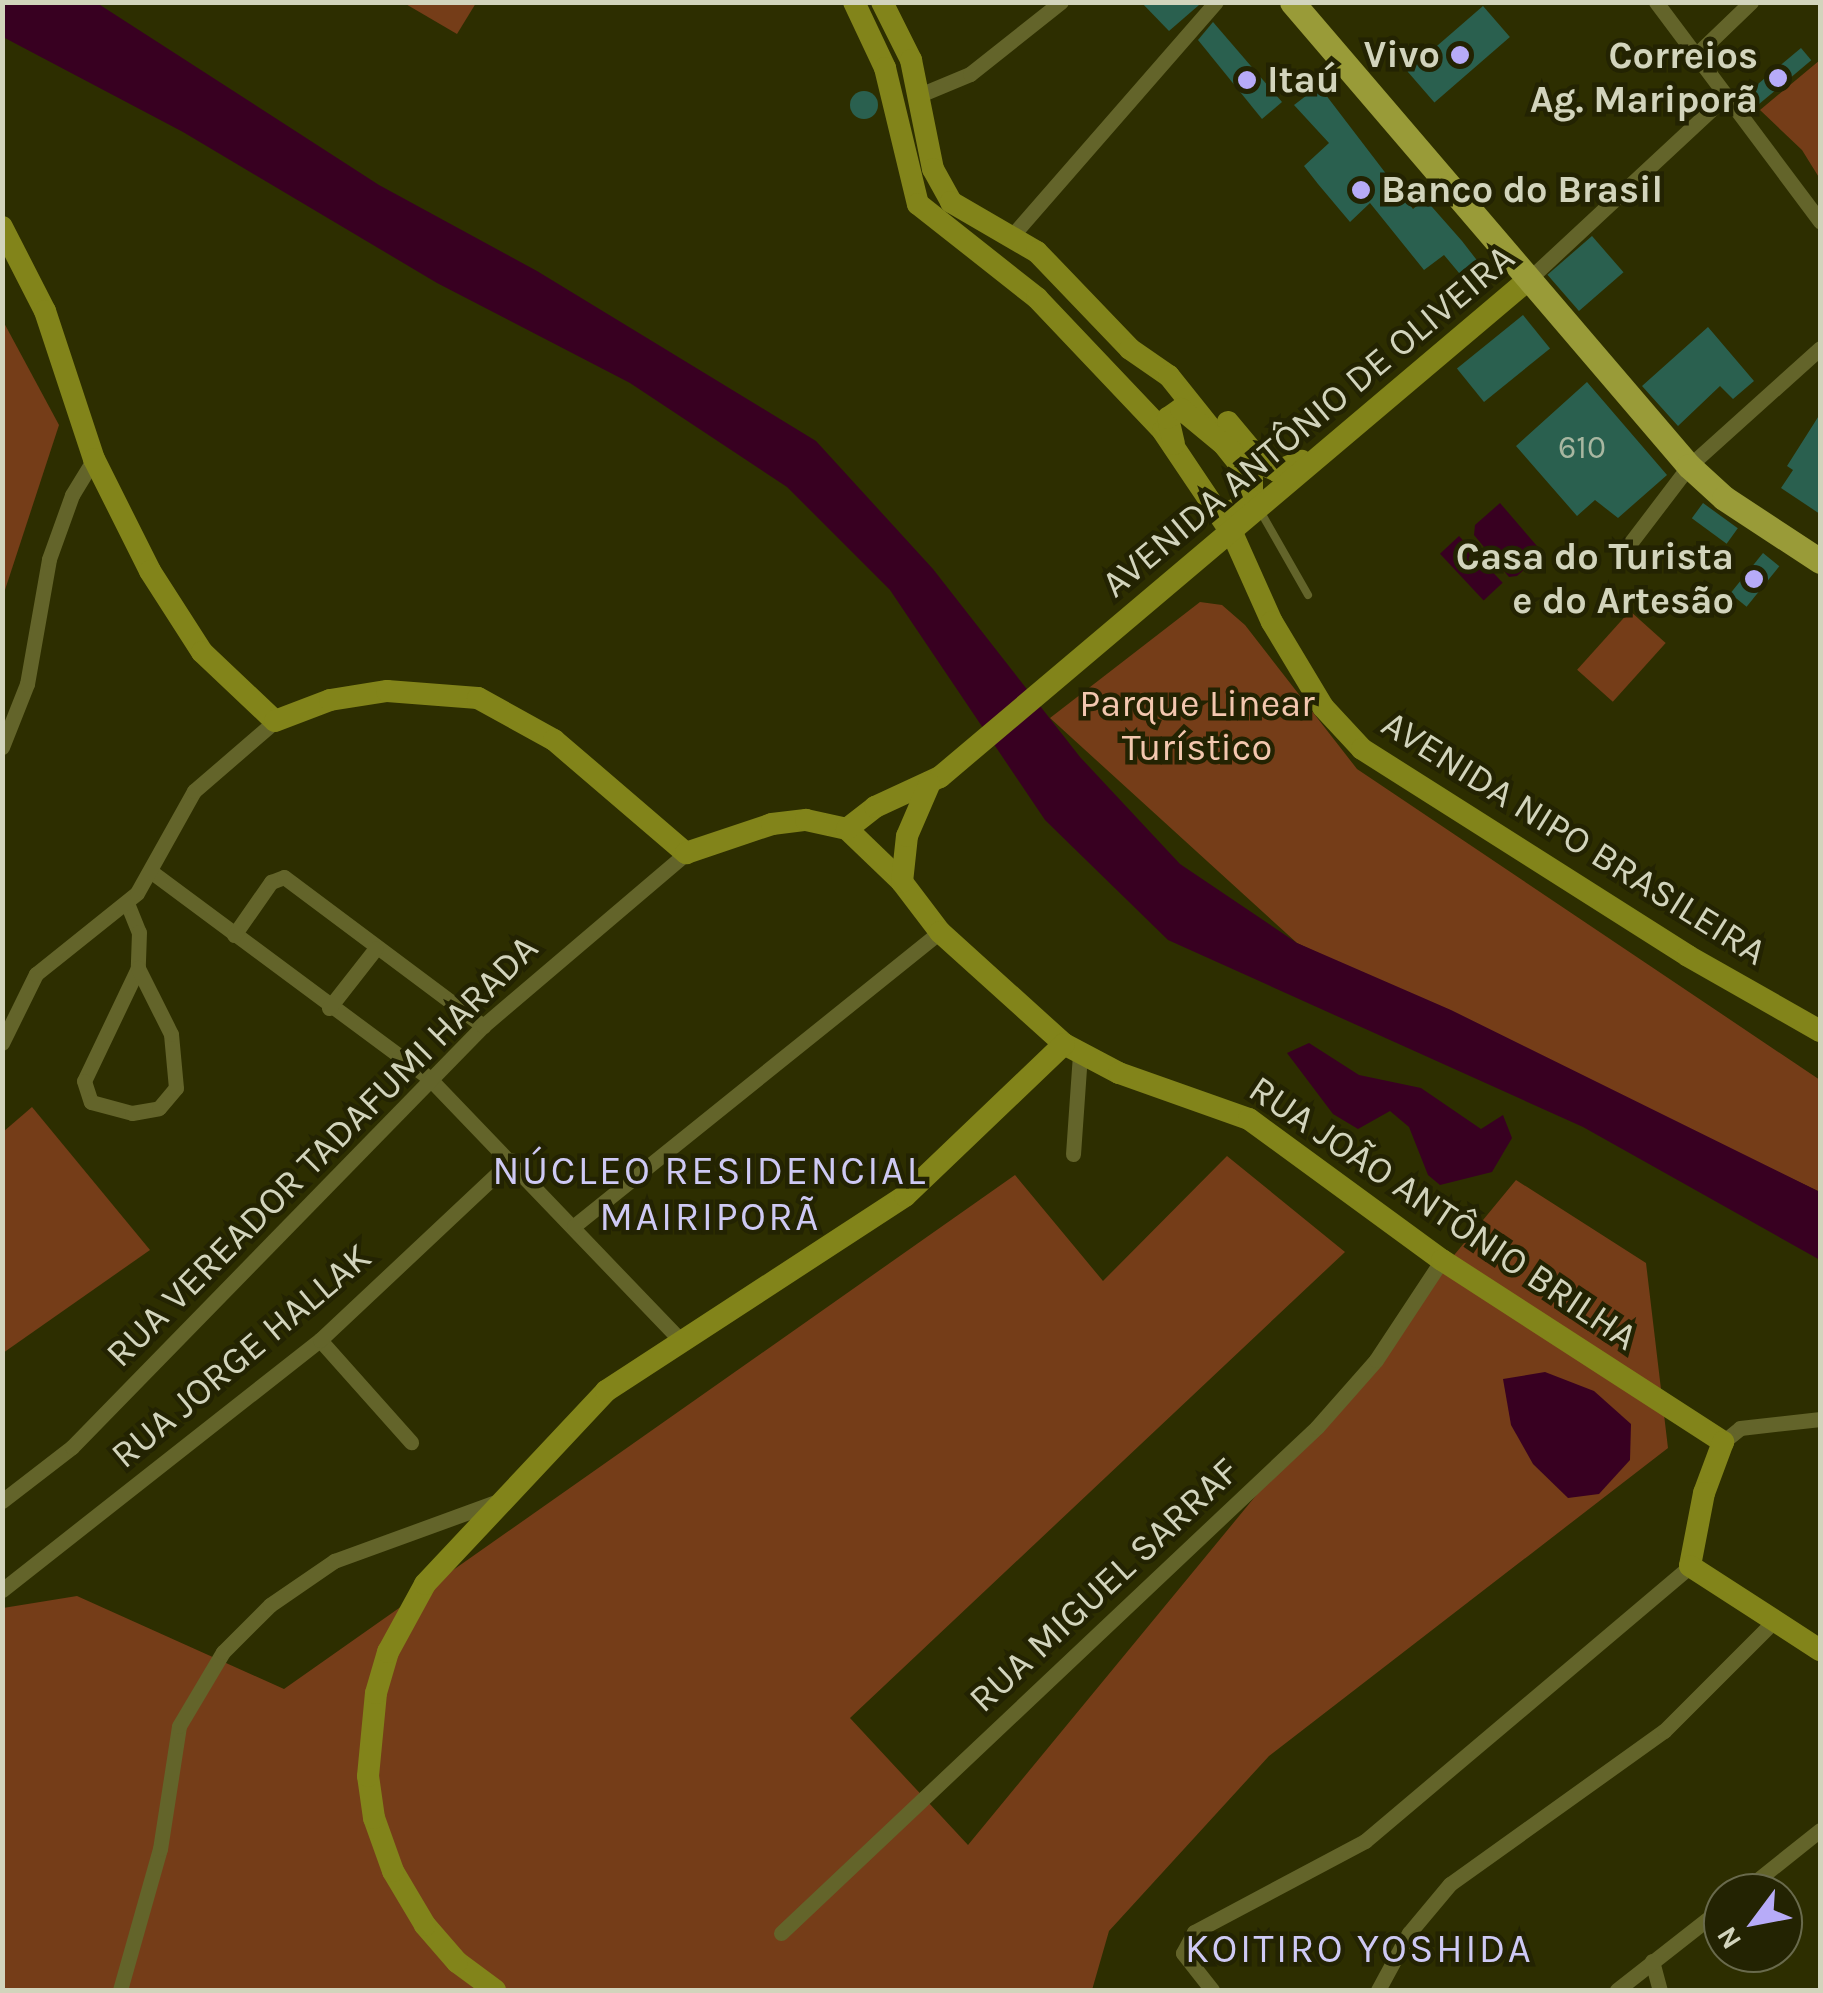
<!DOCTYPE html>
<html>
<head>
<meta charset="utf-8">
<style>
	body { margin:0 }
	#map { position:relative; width:1823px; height:1993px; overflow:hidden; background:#2d2e00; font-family:Karla,sans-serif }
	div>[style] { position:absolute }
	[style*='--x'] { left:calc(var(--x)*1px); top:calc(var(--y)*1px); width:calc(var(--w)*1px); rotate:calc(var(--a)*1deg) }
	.green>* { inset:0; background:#753d18; transform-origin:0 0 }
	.water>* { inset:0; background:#380021; transform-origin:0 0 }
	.building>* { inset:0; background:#2a604f; transform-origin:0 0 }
	.round { border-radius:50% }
	.lane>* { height:8px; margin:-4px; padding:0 4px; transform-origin:4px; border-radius:4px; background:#63642a }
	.street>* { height:15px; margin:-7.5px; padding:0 7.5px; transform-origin:7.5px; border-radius:7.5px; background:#63642a }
	.secondary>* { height:22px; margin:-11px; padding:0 11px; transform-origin:11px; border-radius:11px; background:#82841a }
	.primary>* { height:25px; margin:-12.5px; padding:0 12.5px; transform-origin:12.5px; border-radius:12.5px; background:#999b38 }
	.dots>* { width:28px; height:28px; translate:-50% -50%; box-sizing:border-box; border:5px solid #232302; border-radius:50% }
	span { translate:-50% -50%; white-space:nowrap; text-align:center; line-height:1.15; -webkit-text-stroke:9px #232302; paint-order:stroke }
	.number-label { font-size:32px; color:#a8b7a1 }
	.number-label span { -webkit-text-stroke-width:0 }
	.poi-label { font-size:38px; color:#d2d4bc; font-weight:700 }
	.right { translate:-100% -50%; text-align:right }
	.left { translate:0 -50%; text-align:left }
	.street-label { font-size:38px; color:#d2d4bc }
	.park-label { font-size:38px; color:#f3c7af }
	.neighbourhood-label { font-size:40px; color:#cec9f4; letter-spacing:2.5px }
	.frame { position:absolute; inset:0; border:5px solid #d2d4bc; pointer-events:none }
	.north { position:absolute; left:1703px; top:1873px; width:100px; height:100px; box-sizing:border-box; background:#232302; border:2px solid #696a4c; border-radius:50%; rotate:238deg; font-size:28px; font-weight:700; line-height:40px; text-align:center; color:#d2d4bc }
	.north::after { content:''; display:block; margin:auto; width:35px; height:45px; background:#b7abf8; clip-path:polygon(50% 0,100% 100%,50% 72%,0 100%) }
</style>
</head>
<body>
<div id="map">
	<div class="green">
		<div style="clip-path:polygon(404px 3px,476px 3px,457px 34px)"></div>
		<div style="clip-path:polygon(1820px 60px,1820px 179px,1802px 150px,1760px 110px)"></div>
		<div style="clip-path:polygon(3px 321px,59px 425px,3px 596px)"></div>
		<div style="clip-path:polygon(1200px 602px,1222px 605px,1245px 625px,1357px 769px,1820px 1080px,1820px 1192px,1297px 943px,1050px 718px)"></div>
		<div style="left:1630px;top:611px;width:48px;height:79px;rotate:42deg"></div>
		<div style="clip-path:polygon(32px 1107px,150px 1250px,3px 1353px,3px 1132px)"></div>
		<div style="clip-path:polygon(1227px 1156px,1345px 1252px,850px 1718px,968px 1845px,1516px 1180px,1646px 1263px,1668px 1448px,1269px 1756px,1109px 1931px,1092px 1990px,3px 1990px,3px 1608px,77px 1596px,284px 1689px,1015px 1175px,1103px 1281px)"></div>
	</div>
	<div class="water">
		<div style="clip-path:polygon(2px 3px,97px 3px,379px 185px,537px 271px,816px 441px,933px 569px,1080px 757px,1180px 864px,1297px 943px,1451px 1010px,1820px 1192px,1820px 1260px,1583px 1127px,1168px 940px,1045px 820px,890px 590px,787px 487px,630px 383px,437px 283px,183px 132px,3px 37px)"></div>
		<div style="clip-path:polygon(1500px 503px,1543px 553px,1517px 576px,1509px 577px,1474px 535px,1475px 525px)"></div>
		<div style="left:1459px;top:536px;width:64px;height:26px;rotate:47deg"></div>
		<div style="clip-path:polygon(1309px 1043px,1359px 1075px,1421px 1088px,1481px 1129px,1503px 1115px,1512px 1138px,1492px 1172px,1440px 1185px,1428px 1175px,1409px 1127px,1390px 1111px,1358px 1129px,1333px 1114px,1287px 1053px)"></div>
		<div style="clip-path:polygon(1545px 1372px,1594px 1391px,1631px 1424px,1630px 1460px,1599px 1494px,1568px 1498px,1533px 1464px,1511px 1425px,1503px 1379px)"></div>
	</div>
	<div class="building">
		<div style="clip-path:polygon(1141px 2px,1197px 2px,1199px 5px,1169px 31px)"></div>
		<div style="left:1483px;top:6px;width:41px;height:100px;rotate:49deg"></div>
		<div style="clip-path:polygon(1213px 22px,1282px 102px,1262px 119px,1198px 40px)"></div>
		<div style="left:1801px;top:48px;width:16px;height:72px;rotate:50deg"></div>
		<div style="clip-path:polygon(1319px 86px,1413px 209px,1425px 199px,1462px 241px,1486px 272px,1486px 284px,1475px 292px,1444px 255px,1424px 270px,1370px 203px,1350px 222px,1318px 184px,1304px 166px,1329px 143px,1294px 105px)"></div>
		<div class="round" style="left:850px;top:91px;width:28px;height:28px"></div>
		<div style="left:1592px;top:236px;width:48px;height:59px;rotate:49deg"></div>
		<div style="left:1523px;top:315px;width:43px;height:85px;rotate:51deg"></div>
		<div style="clip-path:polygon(1708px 327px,1754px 381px,1733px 399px,1720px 386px,1678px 426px,1642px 386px)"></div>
		<div style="clip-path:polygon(1587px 382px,1667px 475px,1618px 518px,1595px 500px,1577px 516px,1516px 446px)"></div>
		<div style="clip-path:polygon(1820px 414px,1820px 514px,1781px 488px,1793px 470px,1787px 466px)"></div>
		<div style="left:1703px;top:503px;width:43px;height:19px;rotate:36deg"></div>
		<div style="left:1763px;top:553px;width:21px;height:52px;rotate:39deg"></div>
	</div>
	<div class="lane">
		<div style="--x:1259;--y:509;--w:99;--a:60.3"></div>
	</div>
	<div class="street">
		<div style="--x:1656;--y:2;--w:274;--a:53.2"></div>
		<div style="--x:1699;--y:52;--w:72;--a:-43.9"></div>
		<div style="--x:922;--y:94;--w:52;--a:-22.6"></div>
		<div style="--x:970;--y:74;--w:116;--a:-38.4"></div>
		<div style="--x:1010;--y:238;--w:313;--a:-48.9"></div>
		<div style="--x:1529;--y:279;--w:265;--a:-42.9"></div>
		<div style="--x:1628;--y:546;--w:101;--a:-52.7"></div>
		<div style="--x:1689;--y:466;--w:176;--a:-42"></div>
		<div style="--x:2;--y:747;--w:68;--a:-68.4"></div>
		<div style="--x:27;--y:684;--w:127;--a:-80"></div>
		<div style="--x:49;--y:559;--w:68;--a:-70.2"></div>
		<div style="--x:72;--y:495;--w:42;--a:-58.6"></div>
		<div style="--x:153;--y:873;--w:344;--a:36.6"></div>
		<div style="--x:429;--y:1078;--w:361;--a:46.2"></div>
		<div style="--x:127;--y:903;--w:31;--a:68"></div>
		<div style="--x:139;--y:932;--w:36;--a:92"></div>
		<div style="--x:138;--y:968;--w:125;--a:115.5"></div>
		<div style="--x:84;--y:1081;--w:22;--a:72"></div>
		<div style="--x:91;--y:1102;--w:42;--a:15"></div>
		<div style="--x:132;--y:1113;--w:27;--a:-10"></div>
		<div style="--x:159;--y:1108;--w:26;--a:-50"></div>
		<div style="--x:176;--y:1088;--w:54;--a:-95.3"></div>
		<div style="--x:171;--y:1034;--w:74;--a:-116.6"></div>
		<div style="--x:234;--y:935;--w:65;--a:-55.1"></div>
		<div style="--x:271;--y:882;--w:14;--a:-21"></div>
		<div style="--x:284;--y:877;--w:249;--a:36.8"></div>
		<div style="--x:329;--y:1008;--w:76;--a:-51.9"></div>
		<div style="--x:2;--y:1043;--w:77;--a:-63.8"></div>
		<div style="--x:36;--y:974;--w:129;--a:-38.7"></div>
		<div style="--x:137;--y:893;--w:117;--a:-60.8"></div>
		<div style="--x:194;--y:791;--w:107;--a:-40.8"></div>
		<div style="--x:1073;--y:1154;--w:99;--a:-86"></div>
		<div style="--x:574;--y:1226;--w:469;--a:-38.8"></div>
		<div style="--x:320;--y:1340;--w:137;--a:48.3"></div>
		<div style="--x:1723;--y:1442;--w:22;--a:-39"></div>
		<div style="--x:1740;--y:1428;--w:81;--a:-6.4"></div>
		<div style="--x:2;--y:1501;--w:88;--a:-37.6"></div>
		<div style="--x:72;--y:1447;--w:588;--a:-45.69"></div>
		<div style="--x:483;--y:1026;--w:267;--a:-40.4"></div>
		<div style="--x:2;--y:1590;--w:405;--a:-38.2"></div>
		<div style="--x:320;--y:1340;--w:263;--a:-43.2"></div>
		<div style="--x:1741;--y:1893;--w:101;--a:-38.6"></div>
		<div style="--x:781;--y:1933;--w:737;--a:-43.35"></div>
		<div style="--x:1317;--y:1427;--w:89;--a:-48.6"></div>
		<div style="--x:1376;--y:1360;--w:120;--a:-56.6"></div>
		<div style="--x:1652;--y:1961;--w:30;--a:75"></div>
		<div style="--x:120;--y:1990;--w:147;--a:-74.2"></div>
		<div style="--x:160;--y:1849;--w:124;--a:-81.2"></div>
		<div style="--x:179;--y:1726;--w:86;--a:-59.3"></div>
		<div style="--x:223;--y:1652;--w:66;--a:-45"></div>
		<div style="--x:270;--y:1605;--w:78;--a:-34.5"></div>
		<div style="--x:334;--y:1561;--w:172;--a:-20"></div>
		<div style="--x:1212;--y:1990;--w:47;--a:-128.1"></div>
		<div style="--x:1183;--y:1953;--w:24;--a:-62"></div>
		<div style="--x:1194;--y:1932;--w:194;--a:-28"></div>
		<div style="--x:1365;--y:1841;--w:426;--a:-40.2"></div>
		<div style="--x:1378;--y:1990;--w:65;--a:-61.5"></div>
		<div style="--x:1409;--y:1933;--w:64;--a:-50.1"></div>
		<div style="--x:1450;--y:1884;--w:263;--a:-35.6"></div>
		<div style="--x:1664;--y:1731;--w:151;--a:-45"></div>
		<div style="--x:1617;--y:1990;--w:135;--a:-38.1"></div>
	</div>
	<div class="secondary">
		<div style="--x:854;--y:2;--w:73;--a:64.8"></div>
		<div style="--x:885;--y:68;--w:140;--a:76.4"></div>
		<div style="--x:918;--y:204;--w:152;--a:38.3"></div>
		<div style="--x:1037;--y:298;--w:183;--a:46.5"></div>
		<div style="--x:1163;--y:431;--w:125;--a:56.1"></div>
		<div style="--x:1233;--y:535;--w:95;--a:65.9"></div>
		<div style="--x:1272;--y:622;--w:99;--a:59"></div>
		<div style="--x:1323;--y:707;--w:57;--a:47.1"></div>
		<div style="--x:1362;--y:749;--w:386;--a:32.4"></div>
		<div style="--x:1688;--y:956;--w:152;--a:29.6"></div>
		<div style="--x:882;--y:2;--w:65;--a:63.4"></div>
		<div style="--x:911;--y:60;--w:111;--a:78.6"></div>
		<div style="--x:933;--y:169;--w:38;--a:61"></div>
		<div style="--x:951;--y:202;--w:99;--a:30.2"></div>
		<div style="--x:1037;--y:252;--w:134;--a:46.2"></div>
		<div style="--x:1130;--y:349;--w:47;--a:34.7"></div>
		<div style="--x:1169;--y:376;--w:133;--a:51.4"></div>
		<div style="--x:1252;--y:480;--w:20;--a:90"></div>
		<div style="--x:1252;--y:500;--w:21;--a:151"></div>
		<div style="--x:2;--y:227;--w:94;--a:62.9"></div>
		<div style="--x:45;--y:311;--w:156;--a:71.7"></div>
		<div style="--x:94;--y:459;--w:125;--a:63.4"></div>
		<div style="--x:150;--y:571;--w:96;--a:57.3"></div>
		<div style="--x:202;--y:652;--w:100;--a:43.4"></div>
		<div style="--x:275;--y:721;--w:59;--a:-20.9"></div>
		<div style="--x:330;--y:700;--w:58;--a:-9"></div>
		<div style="--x:387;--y:691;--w:91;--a:4.4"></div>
		<div style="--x:478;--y:698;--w:87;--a:28.9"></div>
		<div style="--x:554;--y:740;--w:174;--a:40.6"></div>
		<div style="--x:686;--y:853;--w:91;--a:-18.6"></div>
		<div style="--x:772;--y:824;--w:34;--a:-7"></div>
		<div style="--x:806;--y:820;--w:42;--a:12.4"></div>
		<div style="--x:847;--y:829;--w:76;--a:43.9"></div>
		<div style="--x:902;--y:882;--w:63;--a:52.8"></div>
		<div style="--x:940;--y:932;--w:167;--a:42.1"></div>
		<div style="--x:1064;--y:1044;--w:62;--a:27.8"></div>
		<div style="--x:1119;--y:1073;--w:138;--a:19.5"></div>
		<div style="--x:1249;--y:1119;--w:239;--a:36.2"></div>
		<div style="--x:1442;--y:1260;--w:335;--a:32.9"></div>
		<div style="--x:1723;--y:1442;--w:54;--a:110.4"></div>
		<div style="--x:1704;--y:1493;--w:74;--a:100.9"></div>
		<div style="--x:1690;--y:1566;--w:155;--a:32.9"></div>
		<div style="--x:1228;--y:422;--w:56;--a:50.1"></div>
		<div style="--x:1264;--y:465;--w:14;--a:25"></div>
		<div style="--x:1277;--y:471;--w:27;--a:-22"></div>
		<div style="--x:1174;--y:444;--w:27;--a:-103"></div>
		<div style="--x:1168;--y:418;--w:16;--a:-35"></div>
		<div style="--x:1181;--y:409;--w:67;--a:39.6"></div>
		<div style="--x:847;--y:829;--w:36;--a:-38"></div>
		<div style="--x:875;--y:807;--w:72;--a:-24.8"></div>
		<div style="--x:940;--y:777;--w:771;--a:-40.21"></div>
		<div style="--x:902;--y:882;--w:46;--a:-83.8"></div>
		<div style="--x:907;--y:836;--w:56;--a:-66.7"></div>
		<div style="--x:495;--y:1990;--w:47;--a:-143.6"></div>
		<div style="--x:457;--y:1962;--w:49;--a:-130.9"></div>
		<div style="--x:425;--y:1925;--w:63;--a:-120.7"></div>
		<div style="--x:393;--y:1871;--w:56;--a:-109.7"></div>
		<div style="--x:374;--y:1818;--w:42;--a:-98.1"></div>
		<div style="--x:368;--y:1776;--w:83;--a:-84.5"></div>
		<div style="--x:376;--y:1693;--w:43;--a:-73.7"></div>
		<div style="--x:388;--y:1652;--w:77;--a:-61.4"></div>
		<div style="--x:425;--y:1584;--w:265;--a:-46.8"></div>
		<div style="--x:606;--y:1391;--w:357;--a:-33.1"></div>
		<div style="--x:905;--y:1196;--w:220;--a:-43.7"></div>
	</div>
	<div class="primary">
		<div style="--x:1292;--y:2;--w:611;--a:49.45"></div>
		<div style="--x:1689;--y:466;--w:47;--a:42.4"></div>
		<div style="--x:1724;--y:498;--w:115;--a:33.3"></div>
	</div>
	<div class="dots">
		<div style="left:1460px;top:55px;background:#b7abf8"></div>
		<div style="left:1778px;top:78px;background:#b7abf8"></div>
		<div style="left:1247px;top:80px;background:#b7abf8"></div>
		<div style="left:1361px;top:190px;background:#b7abf8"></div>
		<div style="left:1754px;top:579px;background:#b7abf8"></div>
	</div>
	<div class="number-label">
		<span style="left:1582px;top:448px">610</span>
	</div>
	<div class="poi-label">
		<span class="right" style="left:1440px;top:55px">Vivo</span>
		<span class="right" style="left:1758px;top:78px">Correios<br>Ag. Mariporã</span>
		<span class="left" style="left:1267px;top:80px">Itaú</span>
		<span class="left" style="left:1381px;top:190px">Banco do Brasil</span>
		<span class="right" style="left:1734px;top:579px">Casa do Turista<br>e do Artesão</span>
	</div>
	<div class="street-label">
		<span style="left:1308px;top:421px;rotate:-40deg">AVENIDA ANTÔNIO DE OLIVEIRA</span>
		<span style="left:1574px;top:838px;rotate:32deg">AVENIDA NIPO BRASILEIRA</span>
		<span style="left:322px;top:1151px;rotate:-45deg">RUA VEREADOR TADAFUMI HARADA</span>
		<span style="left:1443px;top:1213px;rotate:34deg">RUA JOÃO ANTÔNIO BRILHA</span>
		<span style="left:241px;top:1356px;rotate:-40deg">RUA JORGE HALLAK</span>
		<span style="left:1104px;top:1585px;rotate:-43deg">RUA MIGUEL SARRAF</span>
	</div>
	<div class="park-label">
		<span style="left:1197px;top:726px">Parque Linear<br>Turístico</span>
	</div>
	<div class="neighbourhood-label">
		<span style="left:710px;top:1194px">NÚCLEO RESIDENCIAL<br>MAIRIPORÃ</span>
		<span style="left:1359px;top:1949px">KOITIRO YOSHIDA</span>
	</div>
	<div class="frame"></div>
	<div class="north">N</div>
</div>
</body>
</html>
